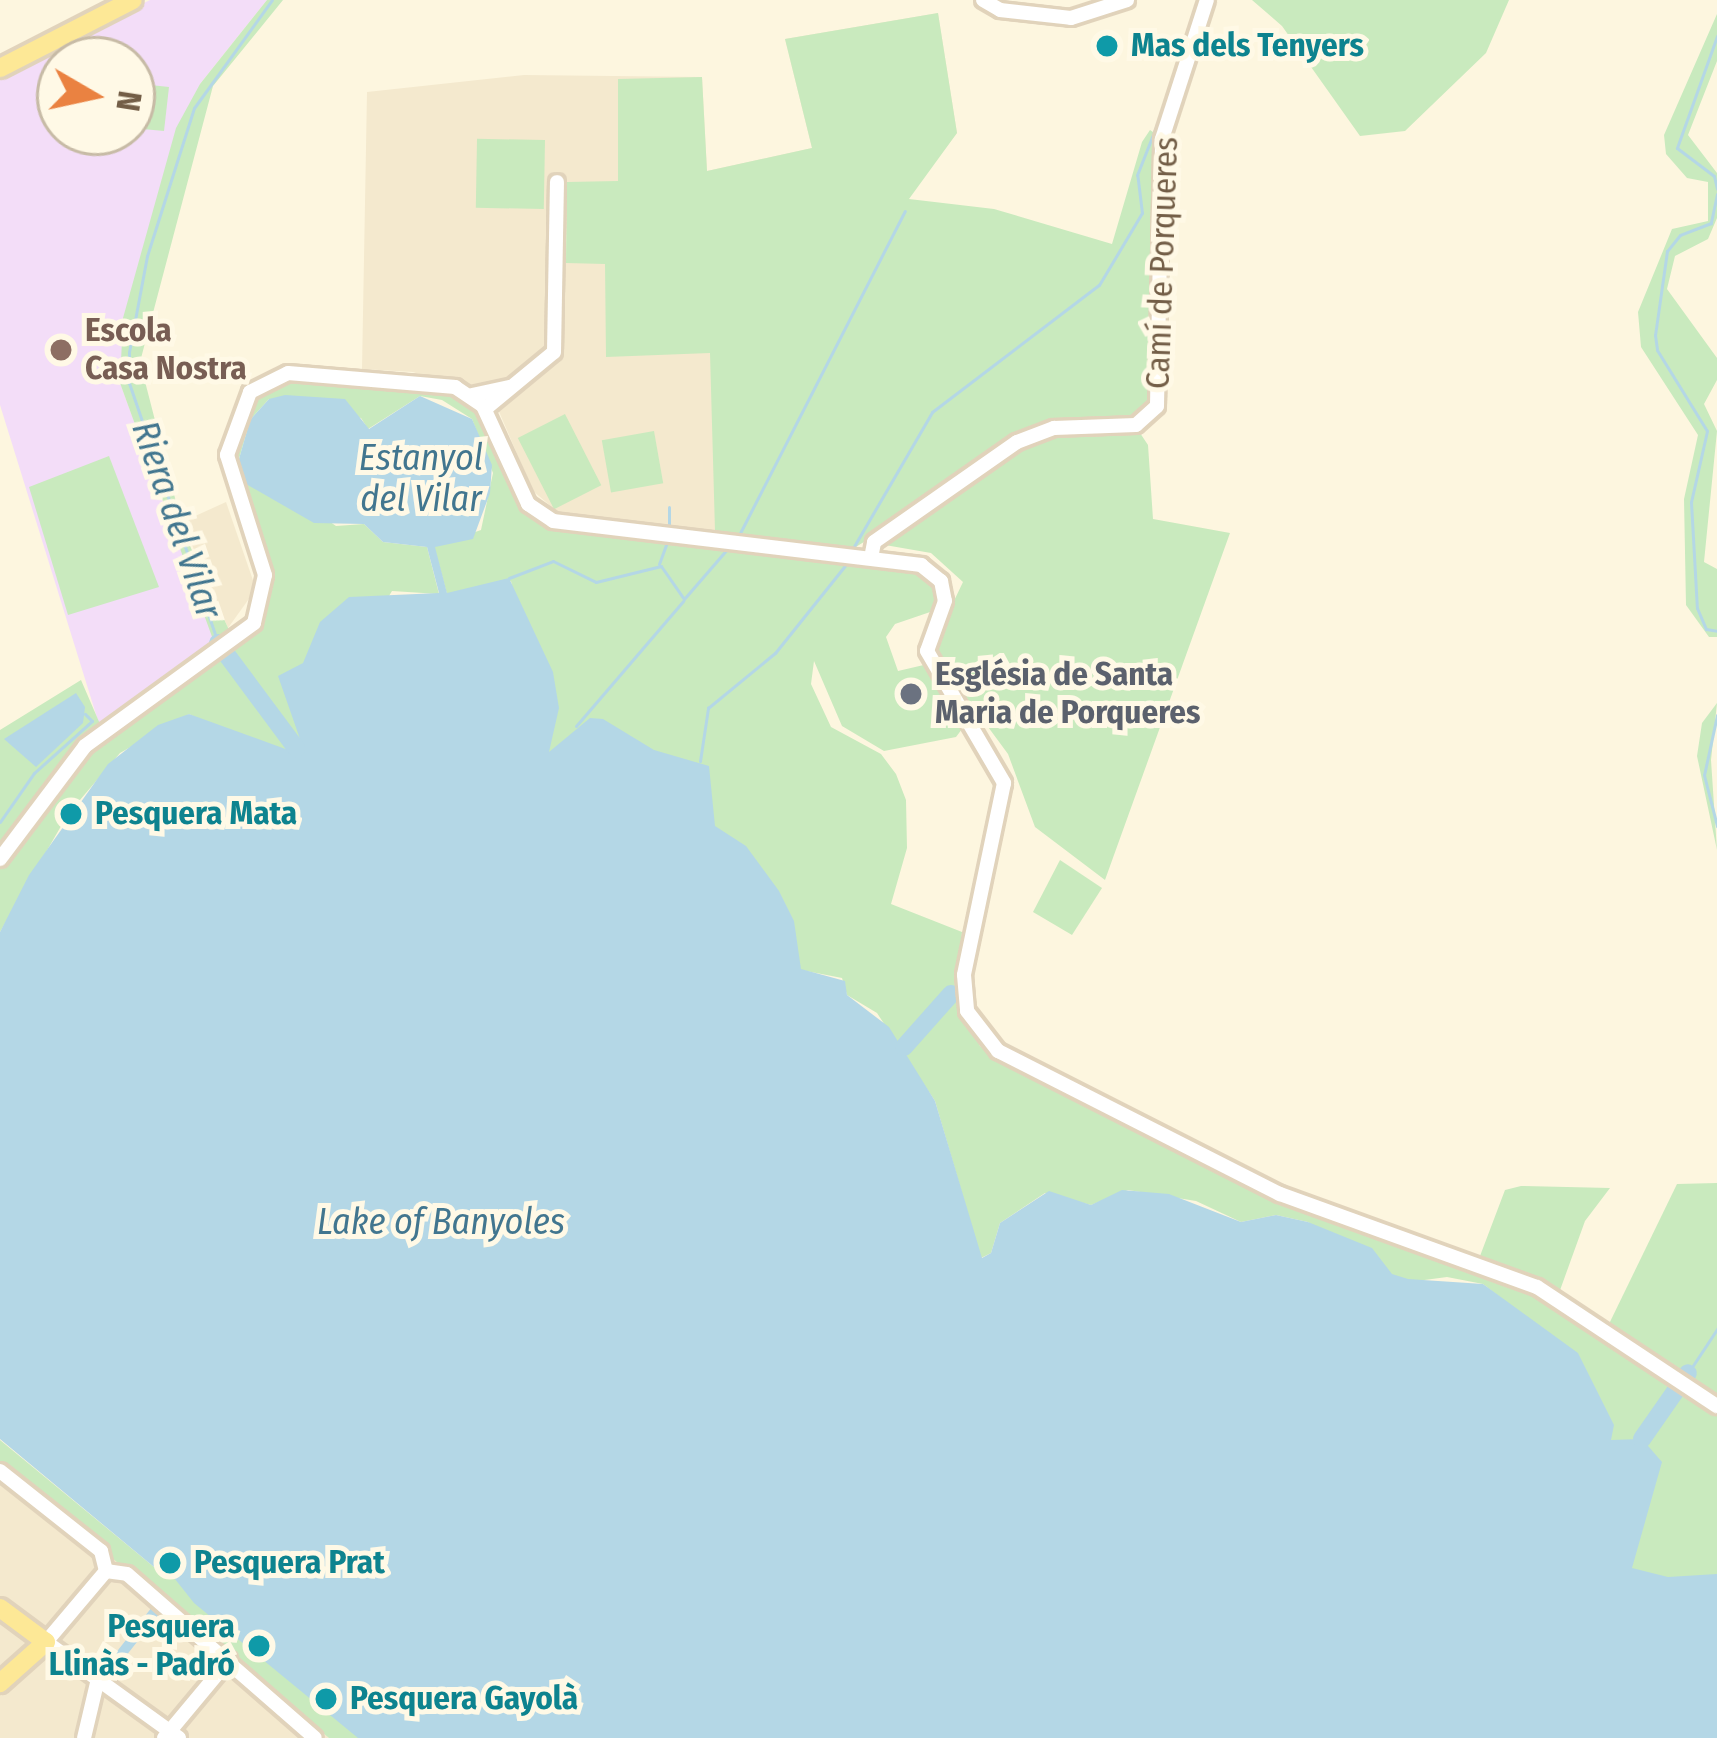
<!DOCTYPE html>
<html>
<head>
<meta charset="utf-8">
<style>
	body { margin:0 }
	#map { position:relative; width:1717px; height:1738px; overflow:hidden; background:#fdf6df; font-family:"Fira Sans Condensed",sans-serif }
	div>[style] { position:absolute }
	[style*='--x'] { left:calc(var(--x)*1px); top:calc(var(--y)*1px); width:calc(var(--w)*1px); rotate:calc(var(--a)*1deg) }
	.residential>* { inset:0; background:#f4e9ce }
	.education>* { inset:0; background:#f3ddf8 }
	.green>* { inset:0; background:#c9eabe; transform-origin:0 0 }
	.water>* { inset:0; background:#b4d7e6 }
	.stream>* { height:3px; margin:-1.5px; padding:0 1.5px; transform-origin:1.5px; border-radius:1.5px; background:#b4d7e6 }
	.canal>* { height:10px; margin:-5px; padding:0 5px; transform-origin:5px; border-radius:5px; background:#b4d7e6 }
	.river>* { height:18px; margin:-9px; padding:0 9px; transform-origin:9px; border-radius:9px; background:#b4d7e6 }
	.roads { filter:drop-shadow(3px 0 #e1d3bb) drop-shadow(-3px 0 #e1d3bb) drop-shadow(0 3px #e1d3bb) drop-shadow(0 -3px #e1d3bb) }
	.minor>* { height:14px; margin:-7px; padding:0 7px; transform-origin:7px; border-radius:7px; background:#fff }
	.major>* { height:18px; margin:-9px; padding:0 9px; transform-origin:9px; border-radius:9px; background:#fde896 }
	.dots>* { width:33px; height:33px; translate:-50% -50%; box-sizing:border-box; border:6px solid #fff9e6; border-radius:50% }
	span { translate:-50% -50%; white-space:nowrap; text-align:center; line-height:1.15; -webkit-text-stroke:10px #fff9e6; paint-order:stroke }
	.culture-label { font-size:33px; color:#0d838f; font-weight:700 }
	.left { translate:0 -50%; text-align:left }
	.right { translate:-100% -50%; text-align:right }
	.street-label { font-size:33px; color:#735e47 }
	.education-label { font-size:33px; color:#785e54; font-weight:700 }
	.worship-label { font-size:33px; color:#5b616d; font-weight:700 }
	.water-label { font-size:36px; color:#42768f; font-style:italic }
	.north { position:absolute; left:36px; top:36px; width:120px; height:120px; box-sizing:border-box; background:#fff9e6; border:3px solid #c7bba6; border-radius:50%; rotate:99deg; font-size:33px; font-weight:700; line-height:48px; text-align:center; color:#735e47 }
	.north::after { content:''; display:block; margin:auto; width:42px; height:54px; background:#ea8241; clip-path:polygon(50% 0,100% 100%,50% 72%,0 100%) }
</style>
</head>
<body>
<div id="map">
	<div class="residential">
		<div style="clip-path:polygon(938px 13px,957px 133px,907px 199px,737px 534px,560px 514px,533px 491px,497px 407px,477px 392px,413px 372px,362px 369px,367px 92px,524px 75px,702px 77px,707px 171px,812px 148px,785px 39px)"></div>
		<div style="clip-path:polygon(226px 502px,256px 589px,228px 628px,182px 522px)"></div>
		<div style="clip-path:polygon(0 1465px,287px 1701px,329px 1738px,0 1738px)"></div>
	</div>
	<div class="education">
		<div style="clip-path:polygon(evenodd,150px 0,267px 0,200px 84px,120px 383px,216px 645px,99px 724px,0 405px,0 75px,150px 0,60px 60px,132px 60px,132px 132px,60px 132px,60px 60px)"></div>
	</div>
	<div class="green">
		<div style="clip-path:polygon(267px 0,283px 0,213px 86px,140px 362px,184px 533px,236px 645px,255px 632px,271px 594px,233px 456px,249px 407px,283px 379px,455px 393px,483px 418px,528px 514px,555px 530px,917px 569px,933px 579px,936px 610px,895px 624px,886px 637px,898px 671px,928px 664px,965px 725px,956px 737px,884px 751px,842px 726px,814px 661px,811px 684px,831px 727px,881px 754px,896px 774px,906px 800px,907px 848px,891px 904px,962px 932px,958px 994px,980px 1046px,1277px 1202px,1541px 1296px,1717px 1415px,1717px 1601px,1632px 1573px,1605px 1452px,1558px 1342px,1483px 1284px,1447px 1277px,1402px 1283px,1308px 1222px,1276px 1215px,1241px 1222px,1196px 1201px,1128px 1190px,1091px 1205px,1045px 1193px,1000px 1223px,991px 1253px,981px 1258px,935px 1101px,877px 1013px,847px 995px,842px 978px,801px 970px,545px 760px,511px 581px,447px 594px,434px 546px,481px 530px,493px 473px,472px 419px,442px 400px,420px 396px,368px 429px,361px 418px,269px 399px,250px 420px,239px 459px,336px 526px,364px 524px,383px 542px,427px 547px,439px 594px,392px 591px,288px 762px,189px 714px,120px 753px,68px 814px,0 932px,0 730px,81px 680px,100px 724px,215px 645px,120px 383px,123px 318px,176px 128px,200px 84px)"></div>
		<div style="clip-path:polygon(1252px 0,1509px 0,1486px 53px,1405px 131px,1360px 136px,1282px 26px)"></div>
		<div style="clip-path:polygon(938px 13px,957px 133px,909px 199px,994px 209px,1112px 244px,1142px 142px,1150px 130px,1159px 136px,1153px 405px,1135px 422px,1053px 424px,851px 550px,715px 531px,710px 353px,606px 357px,605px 264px,566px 263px,567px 182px,618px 181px,618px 79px,702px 77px,707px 171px,812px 148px,785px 39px)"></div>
		<div style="clip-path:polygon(1717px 14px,1717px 61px,1688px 135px,1717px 173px,1717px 218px,1708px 239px,1675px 256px,1667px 289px,1717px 358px,1717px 380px,1704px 404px,1717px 431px,1704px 562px,1717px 569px,1717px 637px,1709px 637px,1686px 605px,1684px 499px,1698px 435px,1641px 347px,1638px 312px,1672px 229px,1708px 221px,1708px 182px,1687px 178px,1666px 154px,1664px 135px)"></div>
		<div style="clip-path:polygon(132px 83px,169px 87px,164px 131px,132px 128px)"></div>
		<div style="left:545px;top:140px;width:69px;height:68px;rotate:91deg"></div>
		<div style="left:565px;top:414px;width:80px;height:53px;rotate:63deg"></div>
		<div style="left:654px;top:431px;width:53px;height:53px;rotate:80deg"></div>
		<div style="clip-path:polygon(1077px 432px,1140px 433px,1148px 445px,1153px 519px,1230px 533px,1105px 880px,1035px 827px,1008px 754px,935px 655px,932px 647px,963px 582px,931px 553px,885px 545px,1022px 447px)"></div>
		<div style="clip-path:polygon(109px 456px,159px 587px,68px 615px,29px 487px)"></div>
		<div style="clip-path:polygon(1717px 703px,1711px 760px,1717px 850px,1697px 756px,1702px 723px)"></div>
		<div style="clip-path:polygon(1060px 860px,1102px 888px,1072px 935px,1033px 912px)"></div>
		<div style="clip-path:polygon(1717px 1183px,1717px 1399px,1608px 1326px,1677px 1184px)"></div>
		<div style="clip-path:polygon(1521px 1186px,1610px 1188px,1585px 1221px,1559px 1293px,1480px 1256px,1505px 1190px)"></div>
		<div style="clip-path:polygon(0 1440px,154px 1567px,162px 1564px,368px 1738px,329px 1738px,0 1465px)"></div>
	</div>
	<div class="water">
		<div style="clip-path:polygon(285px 395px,345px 399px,369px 429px,420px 396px,472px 419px,492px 465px,490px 493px,473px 539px,435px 547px,447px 593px,509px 578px,553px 672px,559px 708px,549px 752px,590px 718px,603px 719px,654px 750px,709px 766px,715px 826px,746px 846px,779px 891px,794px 921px,801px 969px,845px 981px,847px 995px,889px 1027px,935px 1101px,982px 1258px,991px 1253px,1000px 1223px,1049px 1191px,1091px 1205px,1122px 1190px,1169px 1194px,1241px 1222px,1276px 1215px,1308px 1222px,1372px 1248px,1392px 1274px,1408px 1279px,1483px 1284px,1578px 1353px,1614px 1425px,1611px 1440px,1642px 1439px,1662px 1462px,1632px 1568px,1668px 1577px,1717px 1574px,1717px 1738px,358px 1738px,194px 1603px,163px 1564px,154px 1567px,0 1439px,0 932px,29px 875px,108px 764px,158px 725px,189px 714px,291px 751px,300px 739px,278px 676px,303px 663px,320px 622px,349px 597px,439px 593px,427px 547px,383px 542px,364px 524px,314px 523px,246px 484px,239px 459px,250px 420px,269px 399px)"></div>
		<div style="clip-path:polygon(76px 693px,85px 707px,83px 723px,36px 767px,4px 739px)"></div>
	</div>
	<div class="stream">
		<div style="--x:1717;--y:36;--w:119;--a:109.7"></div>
		<div style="--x:1677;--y:148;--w:46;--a:37.1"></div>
		<div style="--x:1714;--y:176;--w:13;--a:77"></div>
		<div style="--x:1717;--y:194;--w:30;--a:102"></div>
		<div style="--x:1711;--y:223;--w:33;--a:159"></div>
		<div style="--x:1680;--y:235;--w:21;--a:129"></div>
		<div style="--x:1667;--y:251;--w:85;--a:98.1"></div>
		<div style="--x:1655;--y:335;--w:15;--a:82"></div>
		<div style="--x:1657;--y:350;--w:95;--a:58.3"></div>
		<div style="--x:1707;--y:431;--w:73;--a:102.7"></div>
		<div style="--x:1691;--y:502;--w:106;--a:86.8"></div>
		<div style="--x:1697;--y:608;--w:23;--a:67"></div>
		<div style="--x:1706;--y:629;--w:11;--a:10"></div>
		<div style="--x:669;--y:529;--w:22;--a:-90"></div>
		<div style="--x:739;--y:535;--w:364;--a:-62.9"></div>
		<div style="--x:853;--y:548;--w:157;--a:-59.8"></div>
		<div style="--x:932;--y:412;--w:210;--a:-37.3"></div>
		<div style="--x:1099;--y:285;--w:84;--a:-59.2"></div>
		<div style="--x:1142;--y:213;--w:38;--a:-97"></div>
		<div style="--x:1137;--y:175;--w:96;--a:-68.5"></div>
		<div style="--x:659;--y:564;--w:27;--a:-70"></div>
		<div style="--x:509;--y:578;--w:47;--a:-21.1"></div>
		<div style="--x:553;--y:561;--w:48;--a:26"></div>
		<div style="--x:596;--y:582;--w:67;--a:-13.8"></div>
		<div style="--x:661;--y:566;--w:40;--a:55.1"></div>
		<div style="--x:684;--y:599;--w:69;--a:-49.1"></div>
		<div style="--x:218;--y:643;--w:275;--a:-108.9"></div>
		<div style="--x:129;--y:383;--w:31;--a:-90"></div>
		<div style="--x:129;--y:352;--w:98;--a:-79.4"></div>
		<div style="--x:147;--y:256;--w:155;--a:-72.4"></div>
		<div style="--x:194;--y:108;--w:133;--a:-54.2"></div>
		<div style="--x:1717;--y:715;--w:61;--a:102.2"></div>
		<div style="--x:1704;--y:775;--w:53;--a:75.7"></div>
		<div style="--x:576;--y:726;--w:165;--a:-49.4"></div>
		<div style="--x:700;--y:761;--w:54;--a:-81.4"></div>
		<div style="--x:708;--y:708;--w:87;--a:-39.4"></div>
		<div style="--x:775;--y:653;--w:115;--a:-51.3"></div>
		<div style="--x:0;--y:822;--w:60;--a:-55.2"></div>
		<div style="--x:34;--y:773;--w:78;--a:-41.9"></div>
		<div style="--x:92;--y:721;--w:10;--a:-135"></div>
		<div style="--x:1688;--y:1373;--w:53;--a:-56.6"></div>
	</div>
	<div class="canal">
		<div style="--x:107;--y:1672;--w:79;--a:-51.7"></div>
	</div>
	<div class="river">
		<div style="--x:218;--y:643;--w:131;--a:53.4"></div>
		<div style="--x:904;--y:1047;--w:71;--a:-48.4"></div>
		<div style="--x:1642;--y:1439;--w:80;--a:-55.1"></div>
	</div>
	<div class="roads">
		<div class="minor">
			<div style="--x:983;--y:0;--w:20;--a:30"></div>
			<div style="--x:1000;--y:10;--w:71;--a:6.4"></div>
			<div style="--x:1071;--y:18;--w:59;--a:-17.8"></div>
			<div style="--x:472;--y:395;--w:39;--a:-12"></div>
			<div style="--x:485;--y:409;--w:89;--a:-39.6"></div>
			<div style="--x:554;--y:352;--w:170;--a:-89"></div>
			<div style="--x:871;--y:558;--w:16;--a:-79"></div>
			<div style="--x:874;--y:542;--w:174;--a:-35"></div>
			<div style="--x:1017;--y:442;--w:40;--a:-21"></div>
			<div style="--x:1054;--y:428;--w:82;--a:-2.1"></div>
			<div style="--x:1136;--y:425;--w:28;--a:-42"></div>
			<div style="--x:1157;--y:406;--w:267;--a:-88.9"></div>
			<div style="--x:1162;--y:139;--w:146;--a:-72.1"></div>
			<div style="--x:0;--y:859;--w:141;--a:-53"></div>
			<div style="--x:85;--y:746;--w:209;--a:-36"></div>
			<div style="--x:254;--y:623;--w:49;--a:-77.1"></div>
			<div style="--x:265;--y:575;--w:126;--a:-107.6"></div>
			<div style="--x:227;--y:455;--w:67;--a:-69.9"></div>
			<div style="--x:250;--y:392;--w:42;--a:-26.6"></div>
			<div style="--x:288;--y:373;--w:168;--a:4.8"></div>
			<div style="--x:455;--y:387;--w:34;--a:34"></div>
			<div style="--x:483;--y:406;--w:108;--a:65.3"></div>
			<div style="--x:528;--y:504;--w:30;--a:34"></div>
			<div style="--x:553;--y:521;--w:371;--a:6.8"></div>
			<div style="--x:921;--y:565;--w:26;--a:39"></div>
			<div style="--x:941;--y:581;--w:20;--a:79"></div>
			<div style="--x:945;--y:601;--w:53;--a:109.8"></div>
			<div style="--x:927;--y:651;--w:153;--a:59.7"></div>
			<div style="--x:1004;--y:783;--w:196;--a:101.8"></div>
			<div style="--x:964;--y:975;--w:36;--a:85"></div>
			<div style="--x:967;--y:1011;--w:51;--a:52.2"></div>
			<div style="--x:998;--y:1051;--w:316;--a:26.9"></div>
			<div style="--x:1280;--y:1194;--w:273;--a:19.9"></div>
			<div style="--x:1537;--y:1287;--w:216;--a:33.5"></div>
			<div style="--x:0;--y:1471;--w:129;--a:38.4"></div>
			<div style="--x:101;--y:1551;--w:21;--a:76"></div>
			<div style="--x:106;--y:1571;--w:21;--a:8"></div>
			<div style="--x:127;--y:1574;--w:249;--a:41.1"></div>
			<div style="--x:106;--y:1571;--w:93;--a:130.2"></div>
			<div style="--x:46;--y:1642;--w:164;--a:35.8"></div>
			<div style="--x:84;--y:1738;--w:61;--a:-76.7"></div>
			<div style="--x:164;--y:1738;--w:102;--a:-50.2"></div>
		</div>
		<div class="major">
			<div style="--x:0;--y:68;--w:149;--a:-27.1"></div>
			<div style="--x:0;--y:1608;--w:57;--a:36.5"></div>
			<div style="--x:46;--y:1642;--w:62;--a:138.3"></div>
		</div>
	</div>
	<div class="dots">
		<div style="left:1107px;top:46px;background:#0f9aa8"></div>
		<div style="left:61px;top:350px;background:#8d6e63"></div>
		<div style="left:911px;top:694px;background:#6b7280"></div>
		<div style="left:71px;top:814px;background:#0f9aa8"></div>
		<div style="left:170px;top:1563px;background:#0f9aa8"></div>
		<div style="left:259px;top:1646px;background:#0f9aa8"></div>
		<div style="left:326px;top:1699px;background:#0f9aa8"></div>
	</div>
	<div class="culture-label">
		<span class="left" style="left:1131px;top:46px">Mas dels Tenyers</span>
		<span class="left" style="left:95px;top:814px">Pesquera Mata</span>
		<span class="left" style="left:194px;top:1563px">Pesquera Prat</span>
		<span class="right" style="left:235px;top:1646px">Pesquera<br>Llinàs - Padró</span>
		<span class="left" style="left:350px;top:1699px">Pesquera Gayolà</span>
	</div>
	<div class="street-label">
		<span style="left:1163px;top:263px;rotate:-88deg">Camí de Porqueres</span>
	</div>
	<div class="education-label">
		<span class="left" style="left:85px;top:350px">Escola<br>Casa Nostra</span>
	</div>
	<div class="worship-label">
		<span class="left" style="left:935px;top:694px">Església de Santa<br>Maria de Porqueres</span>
	</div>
	<div class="water-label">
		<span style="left:421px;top:479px">Estanyol<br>del Vilar</span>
		<span style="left:176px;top:520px;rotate:71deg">Riera del Vilar</span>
		<span style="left:441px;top:1223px">Lake of Banyoles</span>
	</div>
	<div class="north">N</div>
</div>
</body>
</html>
